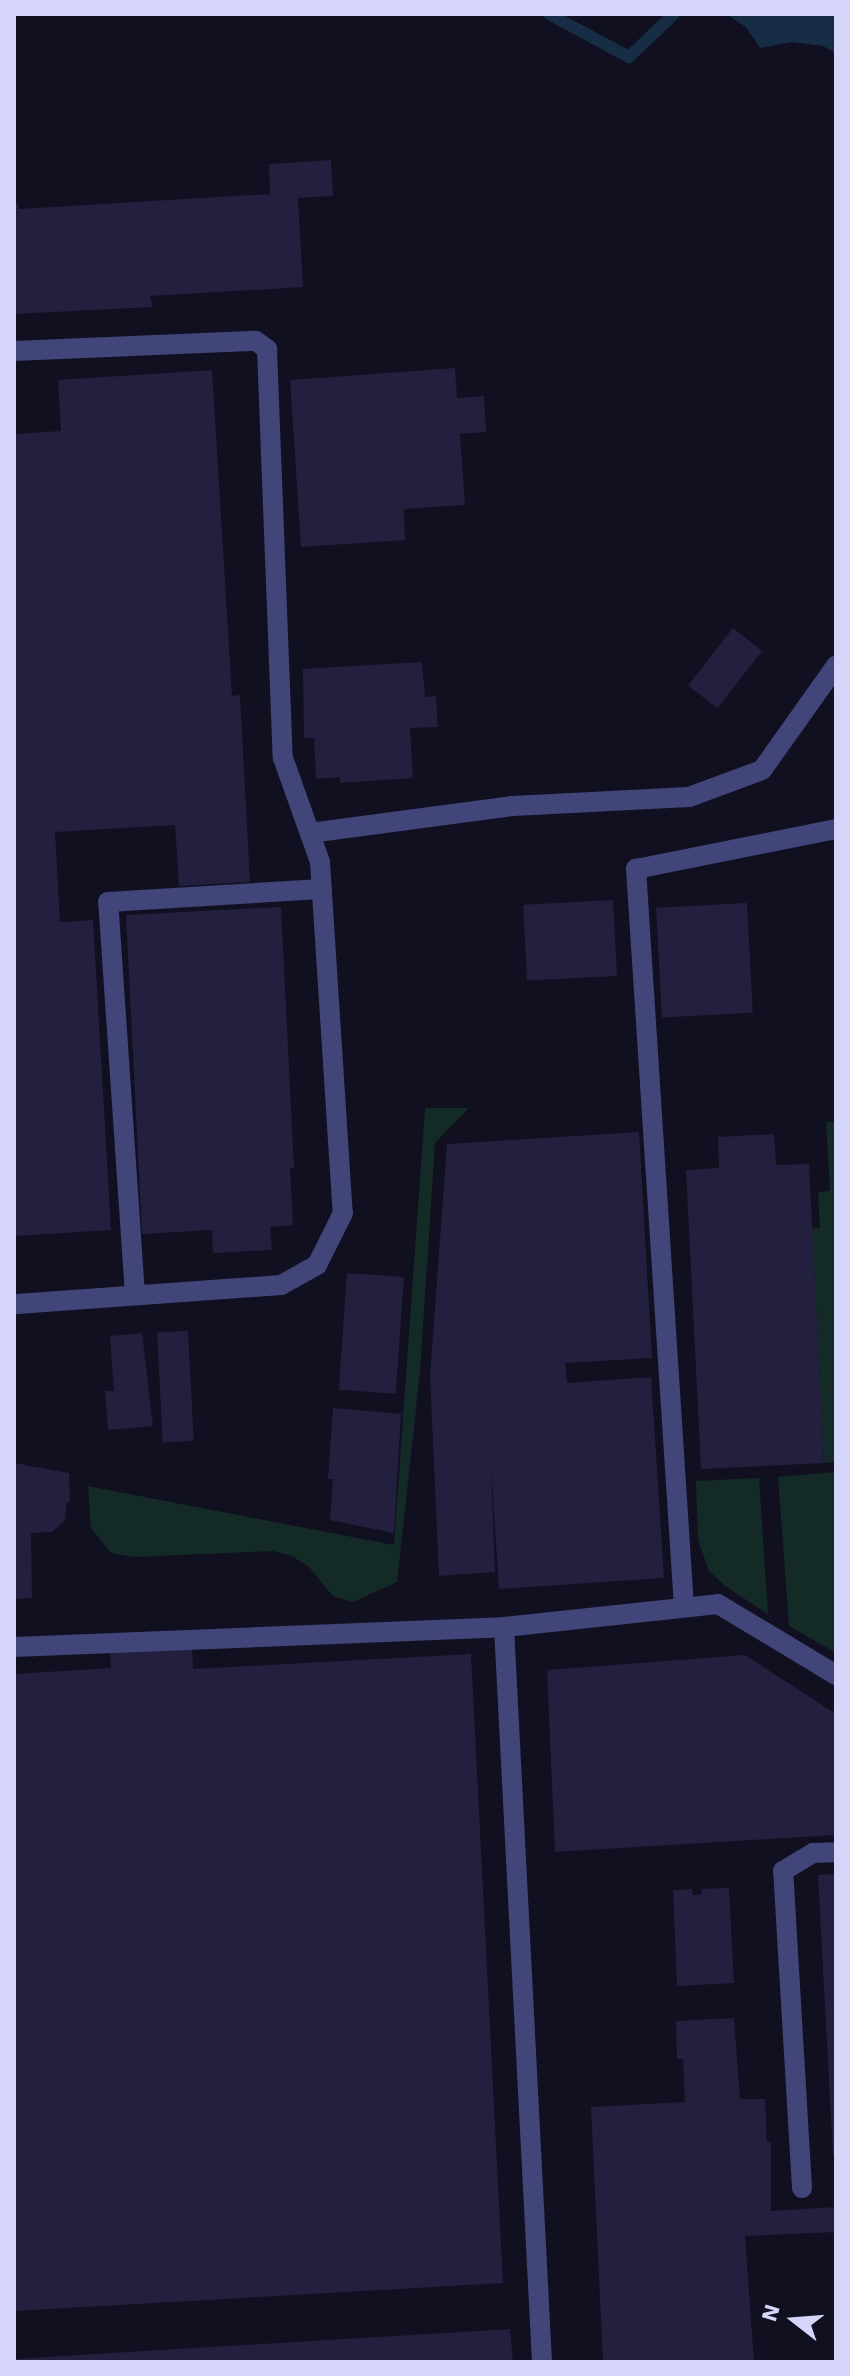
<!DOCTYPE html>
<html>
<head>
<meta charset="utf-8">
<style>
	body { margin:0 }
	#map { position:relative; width:850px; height:2376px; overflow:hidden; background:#111020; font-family:"Work Sans",sans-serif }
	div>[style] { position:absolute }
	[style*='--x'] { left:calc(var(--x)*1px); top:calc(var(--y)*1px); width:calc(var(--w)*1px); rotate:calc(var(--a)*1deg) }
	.green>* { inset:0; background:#142a27 }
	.water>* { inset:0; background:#162d45 }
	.stream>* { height:12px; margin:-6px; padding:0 6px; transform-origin:6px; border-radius:6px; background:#162d45 }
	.building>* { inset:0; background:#221f3f; transform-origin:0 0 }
	.minor>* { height:20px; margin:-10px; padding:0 10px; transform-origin:10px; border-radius:10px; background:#41457a }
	span { translate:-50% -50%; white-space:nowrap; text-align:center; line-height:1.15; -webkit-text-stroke:8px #111020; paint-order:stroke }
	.frame { position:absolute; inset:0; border:16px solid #d5d5fa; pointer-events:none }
	.north { position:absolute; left:754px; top:2280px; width:80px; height:80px; -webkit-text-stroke:6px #111020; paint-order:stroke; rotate:287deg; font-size:22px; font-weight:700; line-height:32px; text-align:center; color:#d5d5fa }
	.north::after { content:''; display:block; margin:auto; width:28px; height:36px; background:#d5d5fa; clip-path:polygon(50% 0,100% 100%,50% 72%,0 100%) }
</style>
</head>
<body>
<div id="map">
	<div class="green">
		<div style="clip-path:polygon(425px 1108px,469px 1108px,435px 1143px,420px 1372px,397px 1582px,353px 1602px,333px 1596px,309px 1567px,292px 1556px,273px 1551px,134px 1557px,111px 1553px,91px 1528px,88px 1486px,394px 1545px)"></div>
		<div style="clip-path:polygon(826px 1122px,836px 1122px,836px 1462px,824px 1463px,812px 1229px,820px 1228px,818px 1192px,830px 1191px)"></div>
		<div style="clip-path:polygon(836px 1472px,836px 1653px,789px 1626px,778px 1477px)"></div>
		<div style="clip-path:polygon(759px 1478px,768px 1614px,725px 1586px,709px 1571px,698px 1540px,696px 1481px)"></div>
	</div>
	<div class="water">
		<div style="clip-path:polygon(726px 14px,836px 14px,836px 53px,823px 46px,792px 42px,760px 48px,746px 27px)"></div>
	</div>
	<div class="stream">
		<div style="--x:549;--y:14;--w:91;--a:28.3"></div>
		<div style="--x:629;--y:57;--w:62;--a:-43.7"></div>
	</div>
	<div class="building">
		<div style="clip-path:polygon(331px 160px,333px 196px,298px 198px,303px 287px,150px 296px,153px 307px,14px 314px,14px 203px,18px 203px,19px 209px,270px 194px,269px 164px)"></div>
		<div style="clip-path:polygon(455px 368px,457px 398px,484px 396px,486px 432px,460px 434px,465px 505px,404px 509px,405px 540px,301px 547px,290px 380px)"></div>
		<div style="clip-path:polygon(212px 370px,232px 696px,240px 695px,250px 882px,179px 886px,175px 825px,55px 832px,60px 922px,93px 920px,111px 1230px,14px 1236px,14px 434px,61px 431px,58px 380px)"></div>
		<div style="left:733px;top:628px;width:37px;height:73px;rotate:38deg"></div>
		<div style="clip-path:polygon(422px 662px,425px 697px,436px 696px,438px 727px,410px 728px,413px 778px,340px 783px,340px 777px,316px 779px,314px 738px,304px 738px,303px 669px)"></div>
		<div style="left:613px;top:900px;width:76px;height:90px;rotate:87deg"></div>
		<div style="left:747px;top:903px;width:110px;height:91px;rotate:87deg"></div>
		<div style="clip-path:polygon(281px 907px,294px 1168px,290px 1168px,293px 1225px,270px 1227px,272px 1250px,213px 1253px,212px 1230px,142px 1234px,126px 915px)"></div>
		<div style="clip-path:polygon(639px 1132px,652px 1358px,565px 1363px,567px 1383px,651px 1377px,664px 1578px,499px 1589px,491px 1466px,495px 1572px,439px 1576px,430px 1376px,447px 1144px)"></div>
		<div style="clip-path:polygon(774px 1134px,776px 1165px,809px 1164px,824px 1463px,701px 1469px,686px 1170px,719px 1168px,718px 1137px)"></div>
		<div style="left:347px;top:1273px;width:57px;height:117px;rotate:4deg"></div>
		<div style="left:188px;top:1331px;width:110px;height:31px;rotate:87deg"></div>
		<div style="clip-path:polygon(142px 1333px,153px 1426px,108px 1430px,105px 1391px,114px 1391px,110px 1336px)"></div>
		<div style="clip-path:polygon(333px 1408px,401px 1414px,394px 1533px,330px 1520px,333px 1479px,328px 1479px)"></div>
		<div style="clip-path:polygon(14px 1463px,69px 1473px,70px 1502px,67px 1502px,65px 1520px,52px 1532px,31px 1533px,32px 1598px,14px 1599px)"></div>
		<div style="clip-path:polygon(192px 1647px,193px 1669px,471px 1654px,503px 2283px,14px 2311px,14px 1674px,111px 1668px,110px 1652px)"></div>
		<div style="clip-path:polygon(745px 1655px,836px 1714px,836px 1835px,555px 1852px,547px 1670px)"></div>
		<div style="clip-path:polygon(836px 1874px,836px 2155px,833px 2155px,818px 1875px)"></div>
		<div style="clip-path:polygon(729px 1888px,734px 1983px,677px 1986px,673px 1890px,692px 1889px,693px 1895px,702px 1894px,701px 1889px)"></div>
		<div style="clip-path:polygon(734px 2018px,740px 2099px,765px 2099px,767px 2142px,771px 2142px,771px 2211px,836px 2207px,836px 2232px,745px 2236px,754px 2362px,603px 2362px,591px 2107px,685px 2102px,683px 2059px,677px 2059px,676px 2021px)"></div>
		<div style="clip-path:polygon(510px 2329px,513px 2362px,14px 2362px,14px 2359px)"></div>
	</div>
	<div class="minor">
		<div style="--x:14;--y:351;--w:242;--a:-2.4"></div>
		<div style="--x:256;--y:341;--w:14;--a:36"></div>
		<div style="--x:267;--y:349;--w:409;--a:87.8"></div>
		<div style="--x:283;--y:758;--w:110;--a:70.4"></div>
		<div style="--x:320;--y:862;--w:352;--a:86.3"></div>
		<div style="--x:343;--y:1213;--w:58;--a:116.6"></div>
		<div style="--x:317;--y:1265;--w:41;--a:150.9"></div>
		<div style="--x:281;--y:1285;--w:268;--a:175.9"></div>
		<div style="--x:310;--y:833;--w:205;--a:-7.6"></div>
		<div style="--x:513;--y:806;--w:176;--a:-2.9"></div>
		<div style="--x:689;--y:797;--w:78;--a:-20.3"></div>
		<div style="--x:762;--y:770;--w:128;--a:-54.6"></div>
		<div style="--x:135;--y:1295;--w:394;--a:-93.9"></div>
		<div style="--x:108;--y:902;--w:214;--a:-3.5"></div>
		<div style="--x:684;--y:1607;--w:740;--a:-93.72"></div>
		<div style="--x:636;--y:869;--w:204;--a:-11.3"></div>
		<div style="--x:504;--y:1627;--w:736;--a:87.04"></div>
		<div style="--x:14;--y:1647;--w:490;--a:-2.3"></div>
		<div style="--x:504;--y:1627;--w:215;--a:-6.1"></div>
		<div style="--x:718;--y:1604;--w:138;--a:31"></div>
		<div style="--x:802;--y:2188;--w:318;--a:-93.4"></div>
		<div style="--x:783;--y:1871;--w:35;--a:-31"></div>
		<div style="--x:813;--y:1853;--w:23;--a:-2"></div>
	</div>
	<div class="frame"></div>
	<div class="north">N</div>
</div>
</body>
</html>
